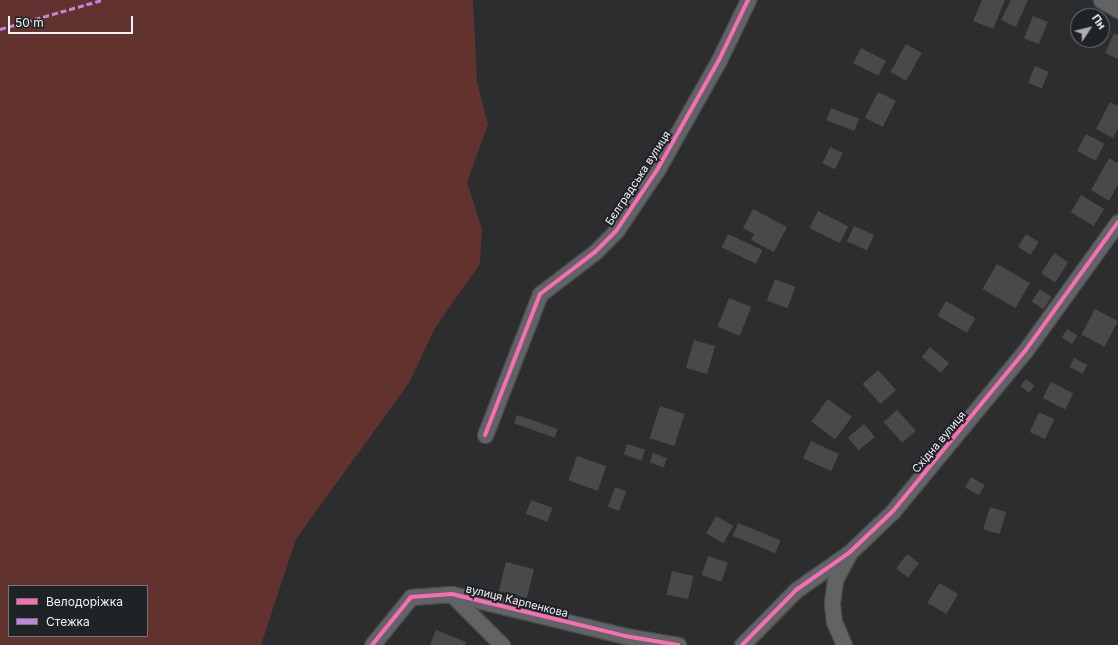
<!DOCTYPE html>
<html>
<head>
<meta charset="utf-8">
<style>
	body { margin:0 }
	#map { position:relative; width:1118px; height:645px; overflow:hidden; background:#2b2d2f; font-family:Inter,sans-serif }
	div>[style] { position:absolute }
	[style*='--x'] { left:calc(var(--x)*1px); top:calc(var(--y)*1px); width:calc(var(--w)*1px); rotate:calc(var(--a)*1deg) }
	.green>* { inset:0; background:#61322e }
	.building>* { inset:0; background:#47494a; transform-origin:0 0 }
	.roads { filter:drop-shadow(1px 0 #494a4b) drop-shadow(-1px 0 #494a4b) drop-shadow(0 1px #494a4b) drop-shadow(0 -1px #494a4b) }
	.minor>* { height:15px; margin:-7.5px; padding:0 7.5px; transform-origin:7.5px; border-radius:7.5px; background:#626365 }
	.quiet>* { height:3px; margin-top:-1.5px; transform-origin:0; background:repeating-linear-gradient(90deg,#c483df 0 6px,transparent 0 9px) }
	.cycleway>* { height:4px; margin:-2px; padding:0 2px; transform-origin:2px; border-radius:2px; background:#f96db3 }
	span { translate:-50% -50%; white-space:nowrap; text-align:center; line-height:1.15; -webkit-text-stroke:4px #202326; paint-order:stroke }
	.street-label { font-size:11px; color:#f1f3f5 }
	.legend { position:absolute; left:8px; top:585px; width:140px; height:52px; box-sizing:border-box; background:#202326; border:1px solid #747679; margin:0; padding:5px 7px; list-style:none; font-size:12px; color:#f1f3f5 }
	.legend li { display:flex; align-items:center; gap:8px; height:20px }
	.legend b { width:20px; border:1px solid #747679 }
	.north { position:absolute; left:1070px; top:8px; width:40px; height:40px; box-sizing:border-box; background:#202326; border:1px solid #747679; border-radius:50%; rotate:55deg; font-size:11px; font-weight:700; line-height:16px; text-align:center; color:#f1f3f5 }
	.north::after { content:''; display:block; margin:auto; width:14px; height:18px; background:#acaeb0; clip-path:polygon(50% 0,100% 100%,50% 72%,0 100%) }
	.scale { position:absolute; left:8px; top:16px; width:125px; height:18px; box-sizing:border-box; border:2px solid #f1f3f5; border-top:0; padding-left:5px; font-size:12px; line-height:14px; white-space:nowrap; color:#f1f3f5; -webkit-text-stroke:3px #202326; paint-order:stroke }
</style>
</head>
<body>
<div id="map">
	<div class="green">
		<div style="clip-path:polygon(evenodd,0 0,473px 0,477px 81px,488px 125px,467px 182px,482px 229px,480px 264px,435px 328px,409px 383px,296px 539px,261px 645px,0 645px,0 0,9px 586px,147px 586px,147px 636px,9px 636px,9px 586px)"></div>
	</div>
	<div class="building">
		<div style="clip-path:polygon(982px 0,1005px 0,993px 29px,973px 21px)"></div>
		<div style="clip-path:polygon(1011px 0,1028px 0,1016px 27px,1001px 20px)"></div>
		<div style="left:1033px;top:16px;width:16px;height:24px;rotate:22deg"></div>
		<div style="clip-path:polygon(1114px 33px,1118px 35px,1118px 59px,1105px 53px)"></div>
		<div style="left:906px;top:44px;width:18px;height:32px;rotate:29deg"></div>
		<div style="left:861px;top:48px;width:28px;height:17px;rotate:27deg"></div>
		<div style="left:1035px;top:66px;width:15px;height:18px;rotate:23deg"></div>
		<div style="left:878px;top:92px;width:20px;height:29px;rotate:27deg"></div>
		<div style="clip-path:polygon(1110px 102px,1118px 106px,1118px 129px,1113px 138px,1096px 129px)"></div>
		<div style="left:831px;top:108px;width:30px;height:13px;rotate:21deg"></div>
		<div style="left:1086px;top:134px;width:21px;height:19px;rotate:28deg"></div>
		<div style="left:830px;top:147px;width:14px;height:18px;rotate:25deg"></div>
		<div style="clip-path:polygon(1109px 158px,1118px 163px,1118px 185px,1109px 201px,1091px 190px)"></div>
		<div style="left:1081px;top:195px;width:27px;height:20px;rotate:31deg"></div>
		<div style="clip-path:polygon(753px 209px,787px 227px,774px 252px,751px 240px,754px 234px,743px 228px)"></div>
		<div style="left:818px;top:211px;width:34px;height:19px;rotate:27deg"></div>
		<div style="left:854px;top:226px;width:22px;height:17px;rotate:24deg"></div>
		<div style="left:728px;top:234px;width:38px;height:15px;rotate:25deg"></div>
		<div style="left:1026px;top:234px;width:15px;height:15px;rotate:32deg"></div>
		<div style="left:1054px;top:253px;width:17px;height:24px;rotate:33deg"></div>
		<div style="left:997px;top:264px;width:38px;height:29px;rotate:30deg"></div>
		<div style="left:775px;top:279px;width:22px;height:23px;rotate:21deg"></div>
		<div style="left:1040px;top:289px;width:14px;height:15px;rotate:34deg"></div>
		<div style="left:729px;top:298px;width:24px;height:31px;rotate:22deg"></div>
		<div style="left:946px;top:301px;width:34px;height:17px;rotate:30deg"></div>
		<div style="left:1095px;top:309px;width:26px;height:29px;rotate:28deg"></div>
		<div style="left:1067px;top:329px;width:12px;height:10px;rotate:31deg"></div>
		<div style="left:694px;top:340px;width:22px;height:29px;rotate:16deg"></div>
		<div style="left:930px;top:347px;width:25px;height:13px;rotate:40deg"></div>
		<div style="left:1074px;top:358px;width:15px;height:10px;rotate:28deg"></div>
		<div style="left:878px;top:370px;width:27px;height:21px;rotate:48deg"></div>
		<div style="left:1026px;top:379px;width:11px;height:9px;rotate:38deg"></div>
		<div style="left:1051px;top:382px;width:25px;height:18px;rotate:27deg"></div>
		<div style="left:828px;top:399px;width:30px;height:28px;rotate:37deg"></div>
		<div style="left:660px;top:406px;width:26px;height:34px;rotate:18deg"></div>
		<div style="left:897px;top:410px;width:28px;height:18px;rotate:48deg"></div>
		<div style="left:1039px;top:412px;width:17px;height:22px;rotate:25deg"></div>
		<div style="left:517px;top:415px;width:43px;height:9px;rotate:19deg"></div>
		<div style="left:864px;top:424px;width:17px;height:21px;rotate:50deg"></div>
		<div style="left:811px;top:441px;width:31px;height:19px;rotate:25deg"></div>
		<div style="left:627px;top:444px;width:19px;height:11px;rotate:18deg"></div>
		<div style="left:653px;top:453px;width:15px;height:10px;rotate:20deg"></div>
		<div style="left:577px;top:456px;width:31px;height:26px;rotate:19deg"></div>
		<div style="left:971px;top:477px;width:16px;height:12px;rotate:30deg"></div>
		<div style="left:615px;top:487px;width:12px;height:21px;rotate:20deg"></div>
		<div style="left:531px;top:500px;width:23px;height:15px;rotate:20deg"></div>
		<div style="left:990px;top:507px;width:17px;height:23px;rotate:17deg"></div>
		<div style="left:716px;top:516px;width:20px;height:20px;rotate:30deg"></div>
		<div style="left:738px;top:523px;width:46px;height:14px;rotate:22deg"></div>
		<div style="left:907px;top:554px;width:15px;height:18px;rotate:37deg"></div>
		<div style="left:708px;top:556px;width:21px;height:20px;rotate:19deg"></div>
		<div style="left:506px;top:562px;width:29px;height:30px;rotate:14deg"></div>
		<div style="left:672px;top:571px;width:22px;height:24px;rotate:13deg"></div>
		<div style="left:939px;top:583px;width:22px;height:23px;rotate:30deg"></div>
		<div style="clip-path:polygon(436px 630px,466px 642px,465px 645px,430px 645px)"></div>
	</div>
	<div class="roads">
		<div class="minor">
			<div style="--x:1101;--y:0;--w:20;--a:30"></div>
			<div style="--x:485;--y:435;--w:151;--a:-68.7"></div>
			<div style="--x:540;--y:294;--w:69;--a:-37.4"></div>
			<div style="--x:595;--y:252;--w:30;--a:-45"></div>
			<div style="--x:616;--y:231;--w:73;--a:-56.1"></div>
			<div style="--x:657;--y:170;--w:126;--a:-60.6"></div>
			<div style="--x:719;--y:60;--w:67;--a:-64.2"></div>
			<div style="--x:452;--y:595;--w:71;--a:45"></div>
			<div style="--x:372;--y:645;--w:62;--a:-50.9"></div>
			<div style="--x:411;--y:597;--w:41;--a:-4.2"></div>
			<div style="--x:452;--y:594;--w:178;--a:13.6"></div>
			<div style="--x:625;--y:636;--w:54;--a:9.6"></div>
			<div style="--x:742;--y:645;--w:77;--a:-45.5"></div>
			<div style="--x:796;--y:590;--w:66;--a:-35.1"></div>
			<div style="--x:850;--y:552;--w:59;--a:-43.6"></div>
			<div style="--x:893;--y:511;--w:207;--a:-50.5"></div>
			<div style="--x:1025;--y:351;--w:159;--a:-54.2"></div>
			<div style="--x:844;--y:645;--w:25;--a:-113"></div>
			<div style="--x:834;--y:622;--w:20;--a:-96"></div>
			<div style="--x:832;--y:602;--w:22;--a:-82"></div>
			<div style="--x:835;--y:580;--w:30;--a:-62"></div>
		</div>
	</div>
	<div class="quiet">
		<div style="--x:0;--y:29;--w:106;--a:-15.9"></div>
	</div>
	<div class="cycleway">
		<div style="--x:485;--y:435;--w:151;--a:-68.7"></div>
		<div style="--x:540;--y:294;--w:69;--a:-37.4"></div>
		<div style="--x:595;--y:252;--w:30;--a:-45"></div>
		<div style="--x:616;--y:231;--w:73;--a:-56.1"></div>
		<div style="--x:657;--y:170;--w:126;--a:-60.6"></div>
		<div style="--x:719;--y:60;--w:67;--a:-64.2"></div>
		<div style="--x:372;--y:645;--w:62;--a:-50.9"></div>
		<div style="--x:411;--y:597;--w:41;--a:-4.2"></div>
		<div style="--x:452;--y:594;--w:178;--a:13.6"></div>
		<div style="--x:625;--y:636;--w:54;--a:9.6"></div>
		<div style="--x:742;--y:645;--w:77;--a:-45.5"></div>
		<div style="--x:796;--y:590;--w:66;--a:-35.1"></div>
		<div style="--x:850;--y:552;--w:59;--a:-43.6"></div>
		<div style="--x:893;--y:511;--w:207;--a:-50.5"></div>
		<div style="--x:1025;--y:351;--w:159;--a:-54.2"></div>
	</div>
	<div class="street-label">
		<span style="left:638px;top:178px;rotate:-57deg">Бєлградська вулиця</span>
		<span style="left:939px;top:442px;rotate:-50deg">Східна вулиця</span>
		<span style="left:517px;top:601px;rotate:14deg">вулиця Карпенкова</span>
	</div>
	<ul class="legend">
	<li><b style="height:5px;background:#f96db3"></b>Велодоріжка</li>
	<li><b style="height:5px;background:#c483df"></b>Стежка</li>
	</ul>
	<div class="north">Пн</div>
	<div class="scale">50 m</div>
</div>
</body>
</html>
